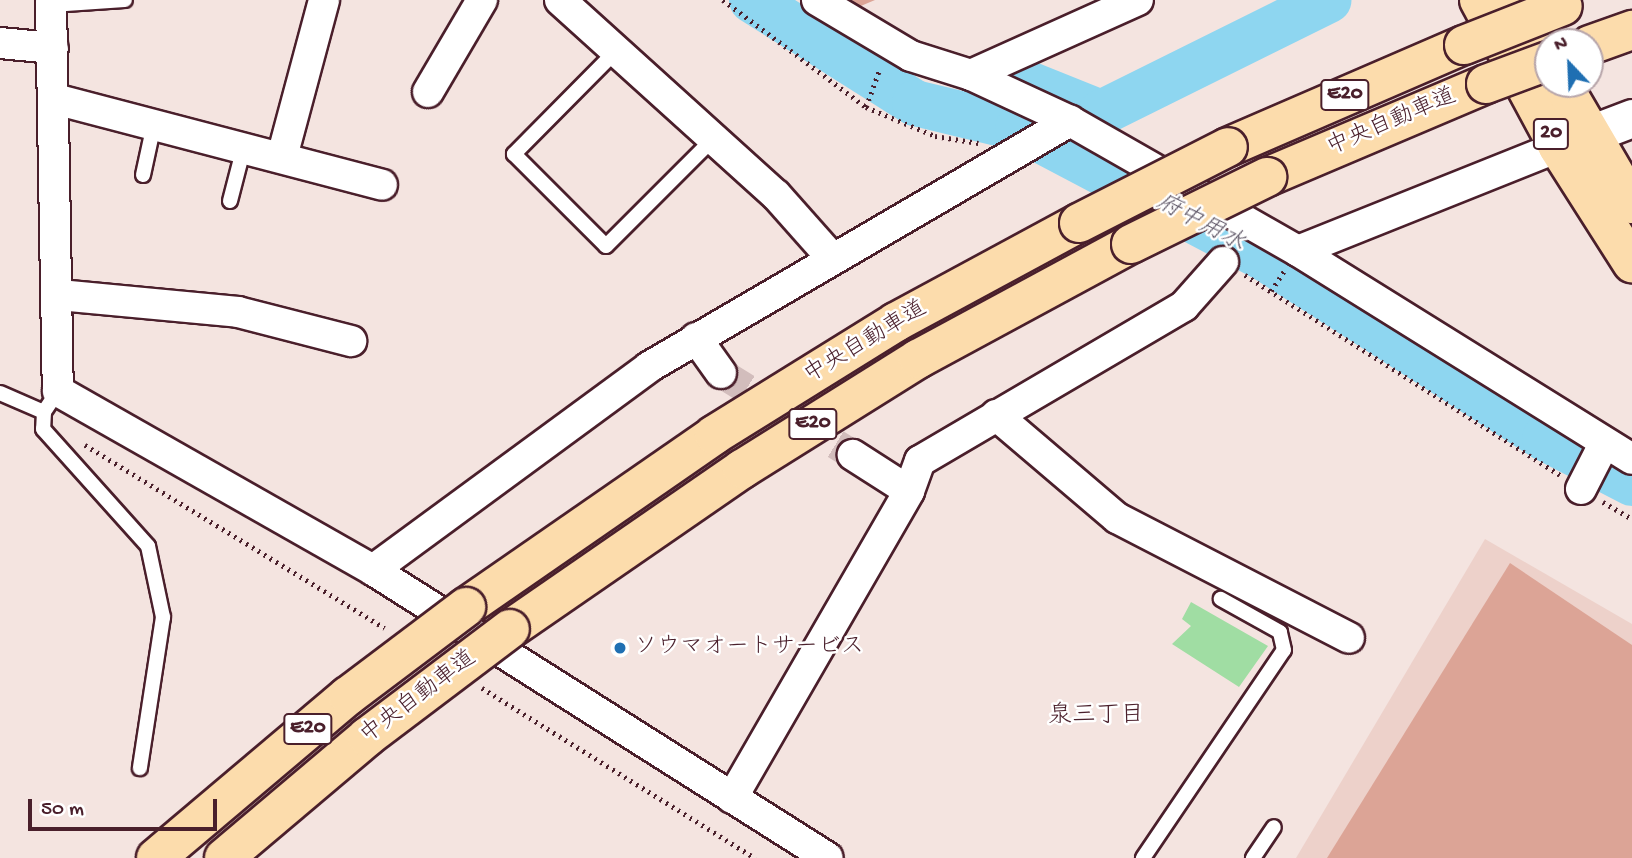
<!DOCTYPE html>
<html>
<head>
<meta charset="utf-8">
<style>
	body { margin:0 }
	#map { position:relative; width:1632px; height:858px; overflow:hidden; background:#f4e4e0; font-family:"Gochi Hand","Klee One",sans-serif }
	div>[style] { position:absolute }
	[style*='--x'] { left:calc(var(--x)*1px); top:calc(var(--y)*1px); width:calc(var(--w)*1px); rotate:calc(var(--a)*1deg) }
	.built>* { inset:0; background:#edd1ca }
	.green>* { inset:0; background:#a0dda3 }
	.river>* { height:46px; margin:-23px; padding:0 23px; transform-origin:23px; border-radius:23px; background:#8ed6f0 }
	.building>* { inset:0; background:#dca496 }
	.minor-tunnel>* { height:30px; margin-top:-15px; transform-origin:0; background:repeating-linear-gradient(90deg,#d2bdbc 0 30px,transparent 0 45px) }
	.path>* { height:4.5px; margin-top:-2.25px; transform-origin:0; background:repeating-linear-gradient(90deg,#4a1f2b 0 2px,transparent 0 7px) }
	.roads { filter:drop-shadow(2px 0 #4a1f2b) drop-shadow(-2px 0 #4a1f2b) drop-shadow(0 2px #4a1f2b) drop-shadow(0 -2px #4a1f2b) }
	.service>* { height:14px; margin:-7px; padding:0 7px; transform-origin:7px; border-radius:7px; background:#fff }
	.minor>* { height:30px; margin:-15px; padding:0 15px; transform-origin:15px; border-radius:15px; background:#fff }
	.tertiary>* { height:37px; margin:-18.5px; padding:0 18.5px; transform-origin:18.5px; border-radius:18.5px; background:#fff }
	.primary>* { height:38px; margin:-19px; padding:0 19px; transform-origin:19px; border-radius:19px; background:#fcdcac }
	.motorway>* { height:38px; margin:-19px; padding:0 19px; transform-origin:19px; border-radius:19px; background:#fcdcac }
	.bridges { filter:drop-shadow(2px 0 #4a1f2b) drop-shadow(-2px 0 #4a1f2b) drop-shadow(0 2px #4a1f2b) drop-shadow(0 -2px #4a1f2b) }
	.motorway-bridge>* { height:38px; margin:-19px; padding:0 19px; transform-origin:19px; border-radius:19px; background:#fcdcac }
	.dots>* { width:19px; height:19px; translate:-50% -50%; box-sizing:border-box; border:4px solid #fff; border-radius:50% }
	span { translate:-50% -50%; white-space:nowrap; text-align:center; line-height:1.15; -webkit-text-stroke:5px #fff; paint-order:stroke }
	.shield-label span { padding:2px 5px; background:#fff; border:2px solid; border-radius:5px; -webkit-text-stroke-width:0 }
	.shield-label { font-size:21px; color:#4a1f2b; font-weight:700 }
	.street-label { font-size:23px; color:#4a1f2b }
	.poi-label { font-size:23px; color:#4a1f2b }
	.left { translate:0 -50%; text-align:left }
	.water-label { font-size:24px; color:#5e5666; font-style:italic }
	.neighbourhood-label { font-size:24px; color:#4a1f2b }
	.north { position:absolute; left:1534px; top:28px; width:70px; height:70px; box-sizing:border-box; background:#fff; border:2px solid #b7a5aa; border-radius:50%; rotate:337deg; font-size:19px; font-weight:700; line-height:28px; text-align:center; color:#4a1f2b }
	.north::after { content:''; display:block; margin:auto; width:24px; height:32px; background:#1f6fb2; clip-path:polygon(50% 0,100% 100%,50% 72%,0 100%) }
	.scale { position:absolute; left:28px; top:799px; width:189px; height:32px; box-sizing:border-box; border:4px solid #4a1f2b; border-top:0; padding-left:9px; font-size:21px; line-height:24px; white-space:nowrap; color:#4a1f2b; -webkit-text-stroke:5px #fff; paint-order:stroke }
</style>
</head>
<body>
<div id="map">
	<div class="built">
		<div style="clip-path:polygon(1485px 539px,1632px 624px,1632px 858px,1296px 858px)"></div>
	</div>
	<div class="green">
		<div style="clip-path:polygon(1191px 602px,1268px 646px,1239px 687px,1172px 644px,1191px 626px,1182px 619px)"></div>
	</div>
	<div class="river">
		<div style="--x:752;--y:0;--w:193;--a:32.3"></div>
		<div style="--x:915;--y:103;--w:106;--a:13.6"></div>
		<div style="--x:1018;--y:128;--w:280;--a:27.8"></div>
		<div style="--x:1266;--y:259;--w:331;--a:32.7"></div>
		<div style="--x:1545;--y:438;--w:98;--a:27.3"></div>
		<div style="--x:1019;--y:80;--w:88;--a:21.9"></div>
		<div style="--x:1101;--y:113;--w:254;--a:-26.4"></div>
	</div>
	<div class="building">
		<div style="clip-path:polygon(852px 0,875px 0,856px 8px)"></div>
		<div style="clip-path:polygon(1510px 563px,1632px 645px,1632px 858px,1327px 858px)"></div>
	</div>
	<div class="minor-tunnel">
		<div style="--x:721;--y:373;--w:155;--a:31.8"></div>
	</div>
	<div class="path">
		<div style="--x:723;--y:0;--w:179;--a:36.8"></div>
		<div style="--x:866;--y:107;--w:75;--a:22.8"></div>
		<div style="--x:935;--y:136;--w:44;--a:9.2"></div>
		<div style="--x:866;--y:107;--w:41;--a:-70.3"></div>
		<div style="--x:1245;--y:275;--w:373;--a:32.4"></div>
		<div style="--x:1271;--y:291;--w:24;--a:-57"></div>
		<div style="--x:85;--y:445;--w:351;--a:31.4"></div>
		<div style="--x:1603;--y:502;--w:34;--a:30"></div>
		<div style="--x:482;--y:688;--w:322;--a:31.9"></div>
	</div>
	<div class="roads">
		<div class="service">
			<div style="--x:51;--y:5;--w:74;--a:-3.9"></div>
			<div style="--x:618;--y:49;--w:148;--a:134.7"></div>
			<div style="--x:514;--y:154;--w:130;--a:45"></div>
			<div style="--x:606;--y:246;--w:151;--a:-45"></div>
			<div style="--x:143;--y:175;--w:52;--a:-77.8"></div>
			<div style="--x:230;--y:201;--w:56;--a:-75.5"></div>
			<div style="--x:58;--y:391;--w:25;--a:124"></div>
			<div style="--x:44;--y:412;--w:17;--a:93"></div>
			<div style="--x:43;--y:429;--w:157;--a:48.1"></div>
			<div style="--x:148;--y:546;--w:73;--a:78.1"></div>
			<div style="--x:163;--y:617;--w:153;--a:98.7"></div>
			<div style="--x:0;--y:393;--w:48;--a:23.4"></div>
			<div style="--x:1143;--y:858;--w:251;--a:-55.9"></div>
			<div style="--x:1284;--y:650;--w:18;--a:-103"></div>
			<div style="--x:1280;--y:632;--w:68;--a:-150.8"></div>
			<div style="--x:1253;--y:858;--w:37;--a:-56"></div>
		</div>
		<div class="minor">
			<div style="--x:51;--y:0;--w:391;--a:89"></div>
			<div style="--x:58;--y:391;--w:362;--a:29.6"></div>
			<div style="--x:373;--y:570;--w:538;--a:32.33"></div>
			<div style="--x:560;--y:0;--w:291;--a:42.1"></div>
			<div style="--x:776;--y:195;--w:83;--a:48.4"></div>
			<div style="--x:817;--y:0;--w:109;--a:30.8"></div>
			<div style="--x:911;--y:56;--w:63;--a:17.6"></div>
			<div style="--x:971;--y:75;--w:109;--a:24.9"></div>
			<div style="--x:1070;--y:121;--w:262;--a:29.7"></div>
			<div style="--x:1298;--y:251;--w:393;--a:31.9"></div>
			<div style="--x:0;--y:43;--w:53;--a:5.4"></div>
			<div style="--x:971;--y:75;--w:183;--a:-24.2"></div>
			<div style="--x:428;--y:92;--w:107;--a:-59.6"></div>
			<div style="--x:55;--y:99;--w:338;--a:14.7"></div>
			<div style="--x:282;--y:157;--w:163;--a:-75"></div>
			<div style="--x:1298;--y:251;--w:280;--a:-21.8"></div>
			<div style="--x:59;--y:295;--w:180;--a:5.4"></div>
			<div style="--x:238;--y:312;--w:117;--a:14.4"></div>
			<div style="--x:696;--y:338;--w:43;--a:54.5"></div>
			<div style="--x:996;--y:415;--w:159;--a:40.4"></div>
			<div style="--x:1117;--y:518;--w:261;--a:27.3"></div>
			<div style="--x:1581;--y:489;--w:48;--a:-62.9"></div>
			<div style="--x:909;--y:491;--w:32;--a:-70"></div>
			<div style="--x:920;--y:461;--w:306;--a:-30.4"></div>
			<div style="--x:1184;--y:306;--w:59;--a:-48.4"></div>
			<div style="--x:373;--y:570;--w:343;--a:-36.3"></div>
			<div style="--x:649;--y:367;--w:488;--a:-30.3"></div>
			<div style="--x:732;--y:798;--w:354;--a:-60"></div>
			<div style="--x:909;--y:491;--w:67;--a:-147.3"></div>
		</div>
		<div class="tertiary">
			<div style="--x:1564;--y:144;--w:73;--a:-20.9"></div>
		</div>
		<div class="primary">
			<div style="--x:1479;--y:0;--w:167;--a:61.7"></div>
			<div style="--x:1558;--y:147;--w:138;--a:57.5"></div>
			<div style="--x:1517;--y:0;--w:65;--a:61.5"></div>
			<div style="--x:1562;--y:84;--w:139;--a:59.7"></div>
		</div>
		<div class="motorway">
			<div style="--x:1590;--y:45;--w:45;--a:-19.7"></div>
			<div style="--x:1228;--y:147;--w:257;--a:-23.4"></div>
			<div style="--x:1267;--y:177;--w:238;--a:-23"></div>
			<div style="--x:466;--y:607;--w:302;--a:-34.7"></div>
			<div style="--x:714;--y:435;--w:214;--a:-31.8"></div>
			<div style="--x:896;--y:322;--w:208;--a:-28.4"></div>
			<div style="--x:510;--y:629;--w:282;--a:-34.6"></div>
			<div style="--x:742;--y:469;--w:208;--a:-32"></div>
			<div style="--x:918;--y:359;--w:242;--a:-28.4"></div>
		</div>
	</div>
	<div class="bridges">
		<div class="motorway-bridge">
			<div style="--x:1464;--y:45;--w:106;--a:-21.5"></div>
			<div style="--x:1486;--y:84;--w:66;--a:-20.4"></div>
			<div style="--x:1079;--y:223;--w:167;--a:-27"></div>
			<div style="--x:1131;--y:244;--w:152;--a:-26.2"></div>
			<div style="--x:156;--y:858;--w:251;--a:-40.2"></div>
			<div style="--x:348;--y:696;--w:148;--a:-37"></div>
			<div style="--x:224;--y:858;--w:187;--a:-40.2"></div>
			<div style="--x:367;--y:737;--w:179;--a:-37.1"></div>
		</div>
	</div>
	<div class="dots">
		<div style="left:620px;top:648px;background:#1f6fb2"></div>
	</div>
	<div class="shield-label">
		<span style="left:1345px;top:95px">E20</span>
		<span style="left:1551px;top:134px">20</span>
		<span style="left:813px;top:424px">E20</span>
		<span style="left:308px;top:729px">E20</span>
	</div>
	<div class="street-label">
		<span style="left:1392px;top:123px;rotate:-23deg">中央自動車道</span>
		<span style="left:866px;top:343px;rotate:-31deg">中央自動車道</span>
		<span style="left:419px;top:698px;rotate:-37deg">中央自動車道</span>
	</div>
	<div class="poi-label">
		<span class="left" style="left:634px;top:648px">ソウマオートサービス</span>
	</div>
	<div class="water-label">
		<span style="left:1200px;top:224px;rotate:28deg">府中用水</span>
	</div>
	<div class="neighbourhood-label">
		<span style="left:1096px;top:717px">泉三丁目</span>
	</div>
	<div class="north">N</div>
	<div class="scale">50 m</div>
</div>
</body>
</html>
